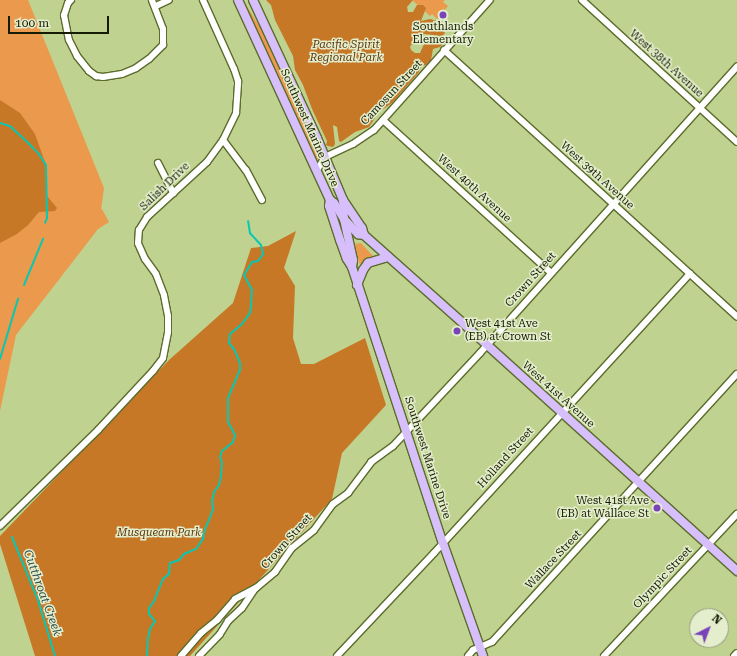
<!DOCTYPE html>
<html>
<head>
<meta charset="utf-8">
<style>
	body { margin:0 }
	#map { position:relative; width:737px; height:656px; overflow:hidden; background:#bfd28f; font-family:"Roboto Serif",serif }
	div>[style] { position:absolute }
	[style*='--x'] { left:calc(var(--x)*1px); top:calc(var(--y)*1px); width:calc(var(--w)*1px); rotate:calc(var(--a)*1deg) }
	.green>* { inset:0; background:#eb994d }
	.forest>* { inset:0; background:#c67827 }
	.stream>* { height:2px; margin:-1px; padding:0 1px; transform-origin:1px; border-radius:1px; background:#0ac7b2 }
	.roads { filter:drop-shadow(1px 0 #5c6c2c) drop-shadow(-1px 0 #5c6c2c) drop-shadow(0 1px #5c6c2c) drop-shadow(0 -1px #5c6c2c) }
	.minor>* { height:6px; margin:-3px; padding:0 3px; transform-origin:3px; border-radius:3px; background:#fff }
	.major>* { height:8px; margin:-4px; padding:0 4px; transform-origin:4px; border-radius:4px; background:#d7bffb }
	.dots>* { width:11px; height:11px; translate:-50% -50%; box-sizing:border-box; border:2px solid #e4eecd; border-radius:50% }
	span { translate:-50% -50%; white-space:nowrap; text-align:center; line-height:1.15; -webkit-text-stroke:3px #e4eecd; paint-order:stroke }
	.poi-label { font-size:11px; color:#161c03 }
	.left { translate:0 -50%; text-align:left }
	.right { translate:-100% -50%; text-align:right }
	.park-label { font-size:11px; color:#5f370d; font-style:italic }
	.street-label { font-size:11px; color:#161c03 }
	.water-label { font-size:12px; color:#30504a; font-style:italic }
	.north { position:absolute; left:689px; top:608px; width:40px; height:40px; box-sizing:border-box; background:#e4eecd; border:1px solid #929a7c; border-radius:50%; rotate:42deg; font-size:11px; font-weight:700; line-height:16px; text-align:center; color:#161c03 }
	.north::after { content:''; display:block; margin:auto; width:14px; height:18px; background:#7943b9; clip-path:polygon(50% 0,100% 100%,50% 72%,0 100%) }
	.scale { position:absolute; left:8px; top:16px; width:101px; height:18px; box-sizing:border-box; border:2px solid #161c03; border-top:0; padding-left:5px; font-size:12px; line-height:14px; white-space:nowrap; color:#161c03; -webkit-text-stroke:3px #e4eecd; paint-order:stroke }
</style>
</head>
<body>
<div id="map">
	<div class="green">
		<div style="clip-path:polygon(0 0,28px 0,104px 188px,101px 210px,102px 209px,109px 222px,98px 229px,16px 335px,0 411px)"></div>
		<div style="clip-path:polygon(243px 0,268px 40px,320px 155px,319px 160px,317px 159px)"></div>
		<div style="clip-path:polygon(412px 0,445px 0,443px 2px,448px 6px,437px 19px,432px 14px,430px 16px)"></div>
		<div style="clip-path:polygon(361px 243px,373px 256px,367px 258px,361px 264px,359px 263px,355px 244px)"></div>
	</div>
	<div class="forest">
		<div style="clip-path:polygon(266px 0,413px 0,407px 7px,408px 12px,413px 12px,417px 5px,423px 5px,426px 8px,421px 21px,430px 19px,437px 21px,445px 33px,442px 36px,424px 34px,418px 42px,410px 46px,411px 50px,415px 53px,420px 53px,425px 42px,437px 37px,443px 39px,444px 43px,440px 47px,433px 49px,431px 60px,426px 65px,421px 66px,419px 72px,392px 103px,379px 112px,369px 127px,355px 132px,341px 142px,339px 141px,337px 127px,333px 125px,335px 144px,333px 147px,328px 146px,326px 145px,327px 141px,312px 109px,303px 85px,295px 70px,293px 56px,275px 20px,271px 5px)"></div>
		<div style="clip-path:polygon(0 100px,20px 113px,35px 134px,47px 168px,47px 196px,57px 208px,55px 211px,39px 212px,28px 225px,17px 234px,0 243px)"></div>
		<div style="clip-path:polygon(296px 231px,284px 268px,295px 286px,293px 338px,301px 364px,314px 364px,365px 338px,386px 405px,342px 453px,332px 499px,190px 656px,35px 656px,0 544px,0 536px,169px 360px,233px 303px,251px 248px,268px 246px)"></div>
	</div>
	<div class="stream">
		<div style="--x:0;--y:123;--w:10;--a:17"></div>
		<div style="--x:10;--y:126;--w:26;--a:43"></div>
		<div style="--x:29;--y:144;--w:14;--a:45"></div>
		<div style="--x:39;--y:154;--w:13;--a:58"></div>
		<div style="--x:46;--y:165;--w:53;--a:88.9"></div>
		<div style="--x:47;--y:218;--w:5;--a:112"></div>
		<div style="--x:24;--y:285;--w:50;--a:-67.6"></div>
		<div style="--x:0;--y:359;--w:63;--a:-73.3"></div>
		<div style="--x:12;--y:537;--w:68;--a:67.6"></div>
		<div style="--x:38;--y:600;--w:59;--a:73.1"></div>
		<div style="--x:147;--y:656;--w:17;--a:-87"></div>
		<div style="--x:148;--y:639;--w:10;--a:-79"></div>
		<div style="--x:150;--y:629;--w:9;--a:-58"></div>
		<div style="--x:155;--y:621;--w:9;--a:-131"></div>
		<div style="--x:149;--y:614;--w:6;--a:-90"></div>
		<div style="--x:149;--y:608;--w:9;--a:-54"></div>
		<div style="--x:154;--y:601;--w:24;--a:-68"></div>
		<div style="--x:163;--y:579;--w:8;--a:-40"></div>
		<div style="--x:169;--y:574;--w:11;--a:-85"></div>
		<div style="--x:170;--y:563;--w:9;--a:-18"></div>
		<div style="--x:179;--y:560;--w:8;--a:-50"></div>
		<div style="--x:184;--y:554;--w:13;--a:-23"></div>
		<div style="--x:196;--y:549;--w:12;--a:-55"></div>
		<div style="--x:203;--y:539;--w:7;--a:-82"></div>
		<div style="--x:204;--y:532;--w:24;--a:-68"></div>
		<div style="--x:213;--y:510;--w:9;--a:-96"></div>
		<div style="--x:212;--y:501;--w:9;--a:-77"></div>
		<div style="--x:214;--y:492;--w:9;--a:-54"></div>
		<div style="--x:219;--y:485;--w:9;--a:-77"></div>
		<div style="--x:221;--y:476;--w:13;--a:-86"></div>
		<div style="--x:222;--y:463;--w:6;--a:-108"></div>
		<div style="--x:220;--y:457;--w:6;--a:-72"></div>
		<div style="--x:222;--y:451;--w:14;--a:-39"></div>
		<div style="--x:233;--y:442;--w:7;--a:-74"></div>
		<div style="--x:235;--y:435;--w:15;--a:-118"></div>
		<div style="--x:228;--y:422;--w:24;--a:-90"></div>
		<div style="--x:228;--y:398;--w:30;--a:-67"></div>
		<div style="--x:240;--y:370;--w:7;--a:-90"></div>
		<div style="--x:240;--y:363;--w:15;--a:-113"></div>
		<div style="--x:234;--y:349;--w:8;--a:-130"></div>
		<div style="--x:229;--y:343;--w:9;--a:-84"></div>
		<div style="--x:230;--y:334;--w:16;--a:-40"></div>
		<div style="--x:242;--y:324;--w:14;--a:-54"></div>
		<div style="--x:250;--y:313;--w:6;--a:-81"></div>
		<div style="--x:251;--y:307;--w:17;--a:-87"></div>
		<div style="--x:252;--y:290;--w:17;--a:-118"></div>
		<div style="--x:244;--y:275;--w:15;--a:-58"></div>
		<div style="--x:252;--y:262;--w:6;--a:-9"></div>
		<div style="--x:258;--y:261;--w:9;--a:-54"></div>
		<div style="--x:263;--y:254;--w:9;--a:-103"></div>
		<div style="--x:261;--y:245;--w:16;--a:-133"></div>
		<div style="--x:250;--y:233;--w:12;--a:-99"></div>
	</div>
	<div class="roads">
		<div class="minor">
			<div style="--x:71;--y:0;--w:4;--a:135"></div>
			<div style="--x:68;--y:3;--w:13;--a:108"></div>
			<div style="--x:64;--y:15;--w:25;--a:79"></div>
			<div style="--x:69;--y:40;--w:18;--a:63"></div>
			<div style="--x:77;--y:56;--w:19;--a:51"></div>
			<div style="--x:89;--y:71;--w:9;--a:36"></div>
			<div style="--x:96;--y:76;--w:7;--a:8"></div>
			<div style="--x:103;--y:77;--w:19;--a:-9"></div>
			<div style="--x:122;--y:74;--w:15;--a:-23"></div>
			<div style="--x:136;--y:68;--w:16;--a:-35"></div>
			<div style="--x:149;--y:59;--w:20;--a:-45"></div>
			<div style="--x:163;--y:45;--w:16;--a:-90"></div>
			<div style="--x:163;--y:29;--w:31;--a:-111"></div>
			<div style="--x:582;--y:0;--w:210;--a:42.5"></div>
			<div style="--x:156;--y:6;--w:14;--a:-25"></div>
			<div style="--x:444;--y:50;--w:396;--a:42.3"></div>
			<div style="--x:383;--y:120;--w:227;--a:42.3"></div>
			<div style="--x:223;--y:140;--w:38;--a:53"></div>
			<div style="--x:246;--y:170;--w:34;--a:62"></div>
			<div style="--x:158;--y:163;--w:34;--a:63"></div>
			<div style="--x:317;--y:170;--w:15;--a:-58"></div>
			<div style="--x:325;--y:157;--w:31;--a:-25"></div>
			<div style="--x:353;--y:144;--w:25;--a:-34"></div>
			<div style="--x:374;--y:130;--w:174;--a:-48.3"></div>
			<div style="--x:0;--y:526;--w:137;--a:-44.4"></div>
			<div style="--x:98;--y:430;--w:81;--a:-47"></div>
			<div style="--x:153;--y:371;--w:16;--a:-52"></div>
			<div style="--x:163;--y:358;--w:26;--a:-79"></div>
			<div style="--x:168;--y:332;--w:16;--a:-90"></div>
			<div style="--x:168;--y:316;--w:21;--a:-101"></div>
			<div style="--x:164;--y:295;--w:22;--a:-111"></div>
			<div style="--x:156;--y:274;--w:19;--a:-126"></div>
			<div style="--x:145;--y:259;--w:17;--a:-114"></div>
			<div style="--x:138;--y:243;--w:13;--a:-86"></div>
			<div style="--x:139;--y:230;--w:15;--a:-58"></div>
			<div style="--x:147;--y:217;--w:81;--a:-42.5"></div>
			<div style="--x:207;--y:162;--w:27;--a:-54"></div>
			<div style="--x:223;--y:140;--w:30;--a:-64"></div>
			<div style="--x:236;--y:113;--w:32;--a:-86"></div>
			<div style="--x:238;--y:81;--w:13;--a:-108"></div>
			<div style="--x:234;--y:69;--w:76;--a:-114.2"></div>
			<div style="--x:181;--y:656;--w:30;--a:-49"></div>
			<div style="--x:201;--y:633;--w:21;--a:-39"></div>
			<div style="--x:217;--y:620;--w:28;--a:-49"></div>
			<div style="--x:235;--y:599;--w:24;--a:-28"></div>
			<div style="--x:256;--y:588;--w:25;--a:-40"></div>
			<div style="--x:275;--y:572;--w:29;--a:-55"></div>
			<div style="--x:292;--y:548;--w:28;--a:-39"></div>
			<div style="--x:314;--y:530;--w:32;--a:-54"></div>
			<div style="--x:333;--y:504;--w:19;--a:-36"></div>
			<div style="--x:348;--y:493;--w:39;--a:-53"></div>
			<div style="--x:371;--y:462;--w:27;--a:-36"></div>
			<div style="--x:393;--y:446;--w:127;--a:-46.9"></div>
			<div style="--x:480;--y:353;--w:385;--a:-48.1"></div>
			<div style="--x:199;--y:656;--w:30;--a:-46"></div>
			<div style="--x:220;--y:634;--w:15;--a:-58"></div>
			<div style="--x:228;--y:621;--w:19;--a:-43"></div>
			<div style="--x:242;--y:608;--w:23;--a:-56"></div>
			<div style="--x:337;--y:656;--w:141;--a:-46.7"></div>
			<div style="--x:434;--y:553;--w:379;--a:-47.5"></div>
			<div style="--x:468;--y:656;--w:8;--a:-50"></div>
			<div style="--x:473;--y:650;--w:21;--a:-23"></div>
			<div style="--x:492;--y:642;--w:363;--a:-47.6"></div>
			<div style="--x:604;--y:656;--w:195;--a:-46.9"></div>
			<div style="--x:734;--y:656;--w:4;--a:-45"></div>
		</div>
		<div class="major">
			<div style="--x:238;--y:0;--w:220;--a:65.3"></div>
			<div style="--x:330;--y:200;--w:6;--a:99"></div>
			<div style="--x:329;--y:206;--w:36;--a:72"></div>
			<div style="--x:340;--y:240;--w:20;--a:70"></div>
			<div style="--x:347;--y:259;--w:9;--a:58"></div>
			<div style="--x:352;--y:267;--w:291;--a:71.8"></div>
			<div style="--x:443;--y:543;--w:120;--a:70.5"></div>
			<div style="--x:253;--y:0;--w:152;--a:65.1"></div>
			<div style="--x:317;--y:138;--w:67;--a:67.2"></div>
			<div style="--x:343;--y:200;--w:19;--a:87"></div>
			<div style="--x:344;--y:219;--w:42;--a:77.6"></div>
			<div style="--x:353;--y:260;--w:7;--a:98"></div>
			<div style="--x:330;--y:200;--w:5;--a:37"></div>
			<div style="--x:334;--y:203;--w:19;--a:58"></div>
			<div style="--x:344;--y:219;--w:21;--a:47"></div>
			<div style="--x:358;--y:234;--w:6;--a:9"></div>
			<div style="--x:364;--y:235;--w:135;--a:41.7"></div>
			<div style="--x:465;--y:325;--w:367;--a:42.1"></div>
			<div style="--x:343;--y:200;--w:34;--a:56"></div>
			<div style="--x:362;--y:228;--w:7;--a:74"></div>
			<div style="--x:357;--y:285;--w:16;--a:-68"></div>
			<div style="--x:363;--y:270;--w:9;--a:-54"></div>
			<div style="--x:368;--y:263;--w:21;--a:-17"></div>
		</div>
	</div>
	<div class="dots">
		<div style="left:443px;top:15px;background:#7943b9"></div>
		<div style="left:457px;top:331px;background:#7943b9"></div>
		<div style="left:657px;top:508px;background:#7943b9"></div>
	</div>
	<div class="poi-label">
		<span style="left:443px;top:34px">Southlands<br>Elementary</span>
		<span class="left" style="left:465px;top:331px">West 41st Ave<br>(EB) at Crown St</span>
		<span class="right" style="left:649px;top:508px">West 41st Ave<br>(EB) at Wallace St</span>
	</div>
	<div class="park-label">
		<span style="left:346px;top:52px">Pacific Spirit<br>Regional Park</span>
		<span style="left:159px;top:533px">Musqueam Park</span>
	</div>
	<div class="street-label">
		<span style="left:666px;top:64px;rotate:42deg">West 38th Avenue</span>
		<span style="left:392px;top:93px;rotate:-47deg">Camosun Street</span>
		<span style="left:309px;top:128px;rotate:66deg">Southwest Marine Drive</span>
		<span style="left:597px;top:176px;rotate:42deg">West 39th Avenue</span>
		<span style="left:165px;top:187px;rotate:-44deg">Salish Drive</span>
		<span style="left:474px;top:189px;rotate:42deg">West 40th Avenue</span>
		<span style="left:531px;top:280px;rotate:-48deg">Crown Street</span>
		<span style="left:558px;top:395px;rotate:42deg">West 41st Avenue</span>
		<span style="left:427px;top:458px;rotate:72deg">Southwest Marine Drive</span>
		<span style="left:506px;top:458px;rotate:-48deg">Holland Street</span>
		<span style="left:287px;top:542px;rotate:-48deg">Crown Street</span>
		<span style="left:554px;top:560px;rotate:-47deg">Wallace Street</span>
		<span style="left:663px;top:578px;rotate:-47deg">Olympic Street</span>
	</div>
	<div class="water-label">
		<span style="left:42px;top:593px;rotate:70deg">Cutthroat Creek</span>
	</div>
	<div class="north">N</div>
	<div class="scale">100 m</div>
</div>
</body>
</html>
